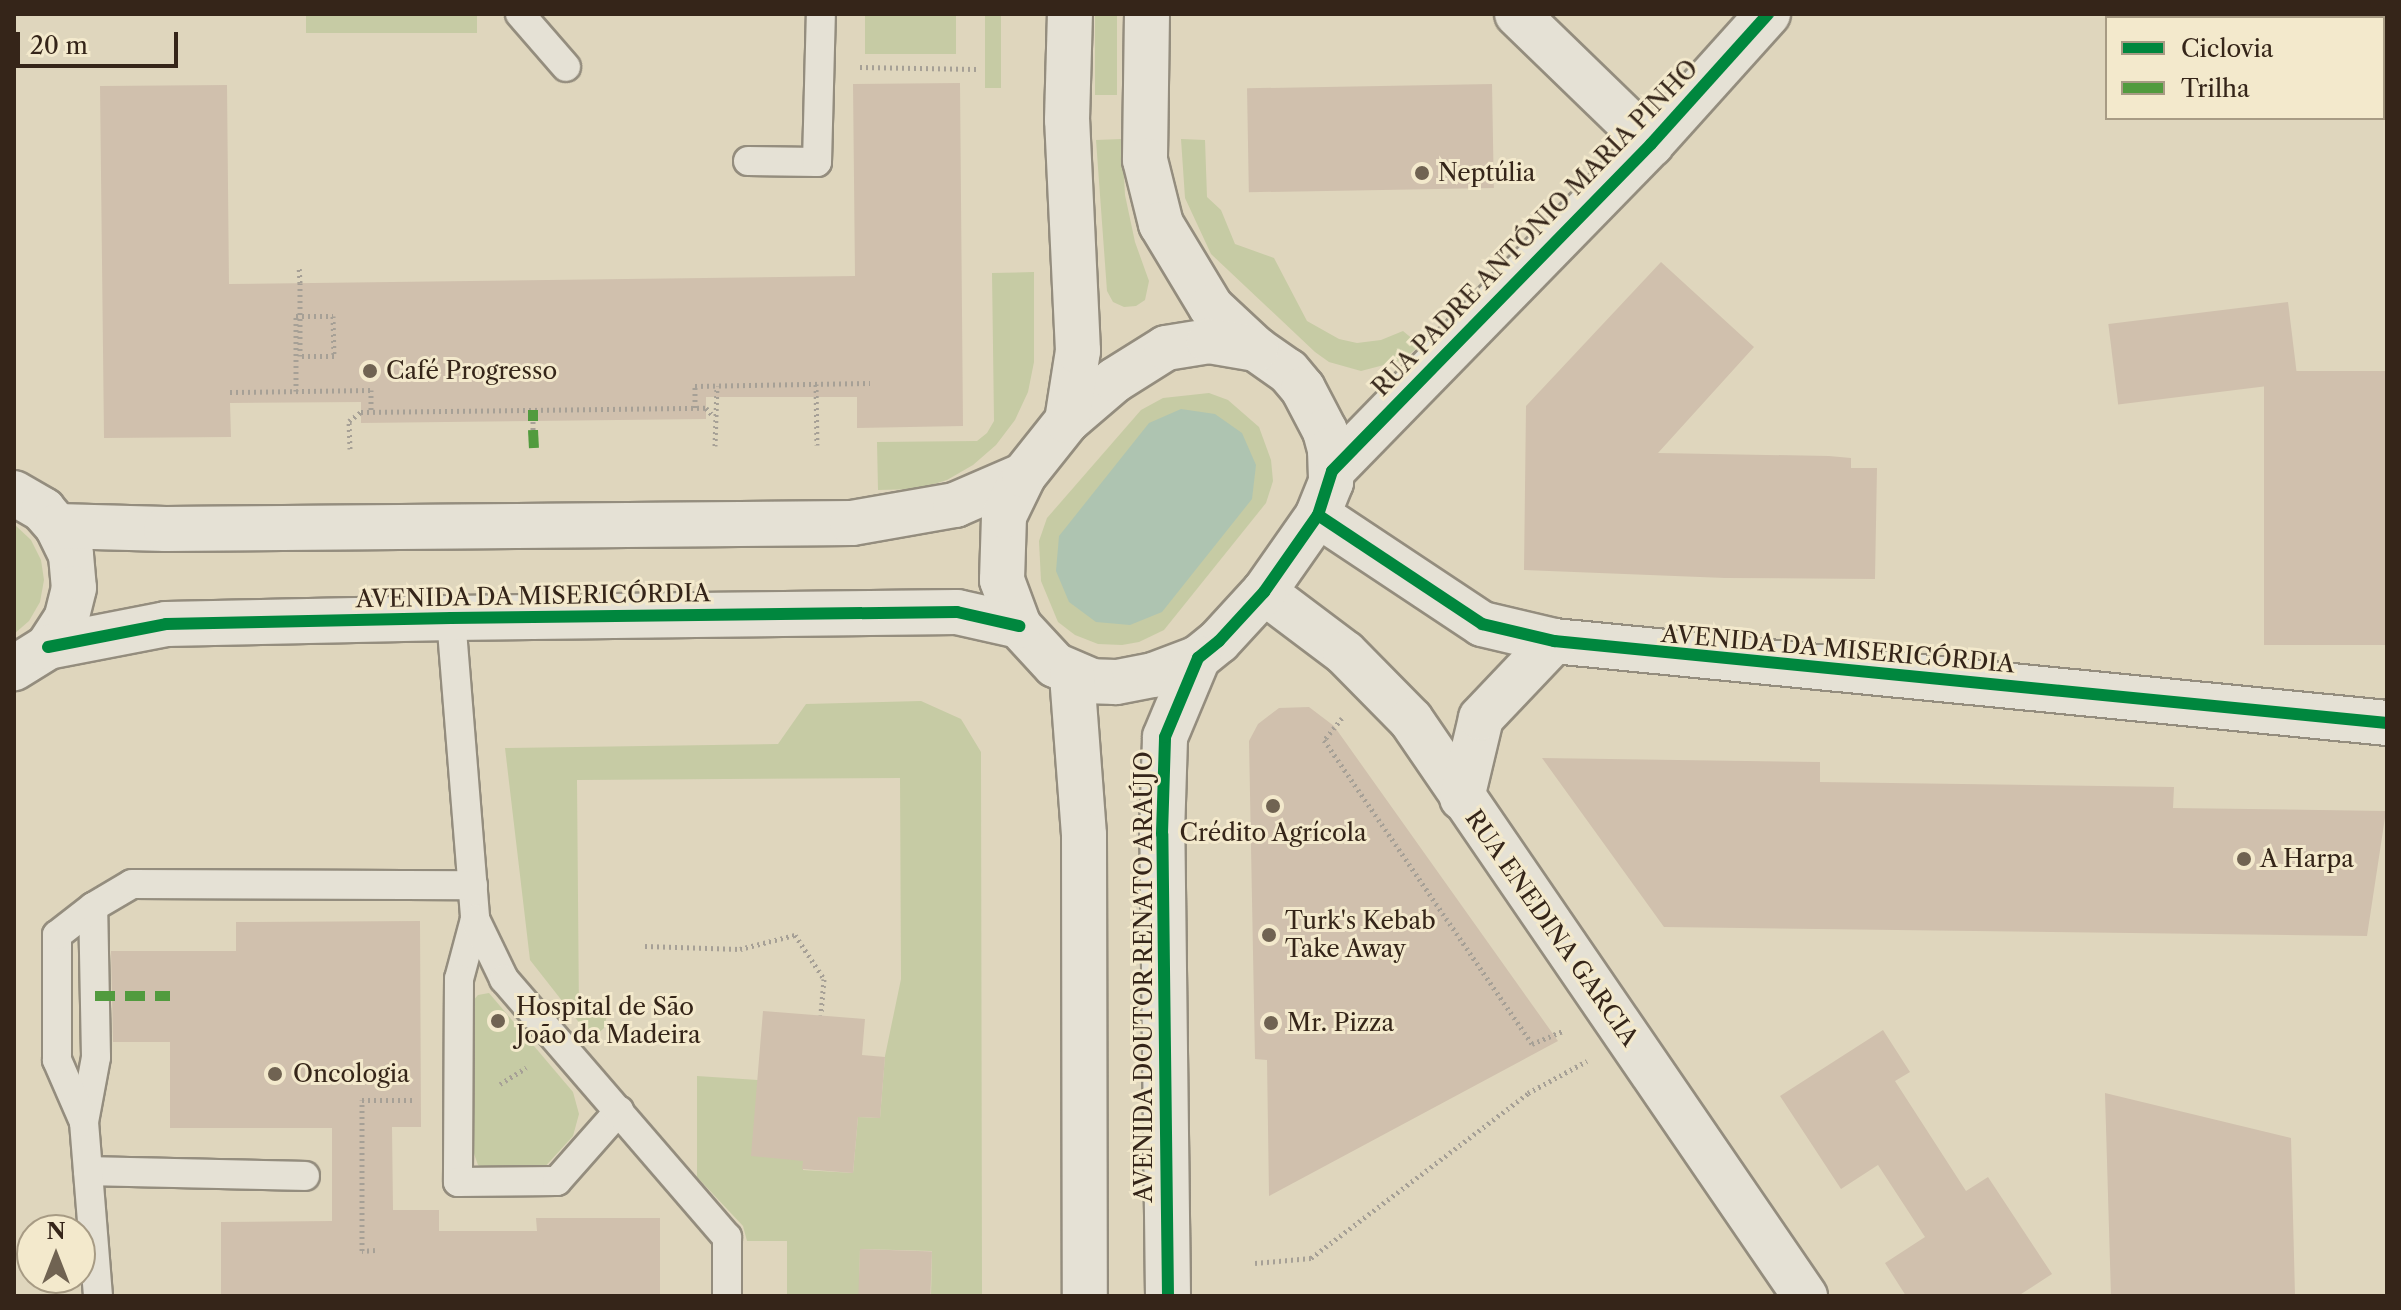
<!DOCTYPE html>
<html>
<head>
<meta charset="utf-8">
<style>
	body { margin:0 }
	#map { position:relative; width:2401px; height:1310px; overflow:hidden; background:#dfd6bd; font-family:"Libre Caslon Text",serif }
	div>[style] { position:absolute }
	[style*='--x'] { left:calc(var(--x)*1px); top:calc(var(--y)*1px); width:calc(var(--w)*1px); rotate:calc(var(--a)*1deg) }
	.green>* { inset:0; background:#c6cba4; transform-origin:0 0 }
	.water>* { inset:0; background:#aec4b1 }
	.building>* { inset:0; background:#d0c0ad; transform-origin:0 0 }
	.path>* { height:5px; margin-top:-2.5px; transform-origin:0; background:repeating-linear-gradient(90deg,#a6a096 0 2px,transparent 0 6px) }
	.roads { filter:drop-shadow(2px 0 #948d7e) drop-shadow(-2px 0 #948d7e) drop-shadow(0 2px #948d7e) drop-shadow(0 -2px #948d7e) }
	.service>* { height:28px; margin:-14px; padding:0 14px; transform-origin:14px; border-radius:14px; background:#e5e1d5 }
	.minor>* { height:44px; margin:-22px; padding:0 22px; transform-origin:22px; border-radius:22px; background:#e5e1d5 }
	.tertiary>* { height:44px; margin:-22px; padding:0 22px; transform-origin:22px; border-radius:22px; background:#e5e1d5 }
	.secondary>* { height:44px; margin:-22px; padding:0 22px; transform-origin:22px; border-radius:22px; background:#e5e1d5 }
	.quiet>* { height:10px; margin-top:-5px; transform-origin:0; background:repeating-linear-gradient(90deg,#519b3e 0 20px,transparent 0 30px) }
	.cycleway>* { height:12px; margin:-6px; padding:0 6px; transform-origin:6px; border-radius:6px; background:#00873e }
	.dots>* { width:22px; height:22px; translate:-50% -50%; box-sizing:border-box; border:4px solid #f3e9cc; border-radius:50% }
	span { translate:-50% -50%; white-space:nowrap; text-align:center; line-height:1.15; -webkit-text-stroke:6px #f3e9cc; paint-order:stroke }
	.poi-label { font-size:24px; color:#352519 }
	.left { translate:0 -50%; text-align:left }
	.street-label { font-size:24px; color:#352519 }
	.frame { position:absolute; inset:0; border:16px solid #352519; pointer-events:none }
	.legend { position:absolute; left:2105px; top:16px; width:280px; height:104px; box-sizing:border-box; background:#f3e9cc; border:2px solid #a79b84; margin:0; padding:10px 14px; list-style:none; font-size:24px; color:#352519 }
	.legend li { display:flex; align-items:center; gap:16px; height:40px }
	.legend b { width:40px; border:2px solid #a79b84 }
	.north { position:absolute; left:16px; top:1214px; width:80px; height:80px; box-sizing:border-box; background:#f3e9cc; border:2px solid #a79b84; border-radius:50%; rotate:0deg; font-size:22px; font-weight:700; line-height:32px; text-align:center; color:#352519 }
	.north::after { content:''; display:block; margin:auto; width:28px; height:36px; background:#706352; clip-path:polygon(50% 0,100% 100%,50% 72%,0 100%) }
	.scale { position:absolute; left:16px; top:32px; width:162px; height:36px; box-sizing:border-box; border:4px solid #352519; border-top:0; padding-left:10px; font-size:24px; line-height:28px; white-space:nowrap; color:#352519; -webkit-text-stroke:6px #f3e9cc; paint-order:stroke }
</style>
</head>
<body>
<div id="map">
	<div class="green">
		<div style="left:306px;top:14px;width:171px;height:19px"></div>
		<div style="left:865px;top:14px;width:91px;height:40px"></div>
		<div style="left:985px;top:14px;width:16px;height:74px"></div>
		<div style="left:1095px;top:14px;width:22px;height:81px"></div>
		<div style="clip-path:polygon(1122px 139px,1125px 195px,1135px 242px,1149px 281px,1145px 300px,1136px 306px,1124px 307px,1113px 302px,1107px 291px,1096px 140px)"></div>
		<div style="clip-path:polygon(1181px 139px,1205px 140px,1207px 197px,1221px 210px,1235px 244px,1274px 258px,1307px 321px,1339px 339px,1357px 343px,1381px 340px,1403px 331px,1420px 345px,1403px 360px,1361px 371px,1329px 362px,1315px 352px,1211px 254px,1185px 198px)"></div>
		<div style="clip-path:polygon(1034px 272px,1034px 362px,1028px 392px,1015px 420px,996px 445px,973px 465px,947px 480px,918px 489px,878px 490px,877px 442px,977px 441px,987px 433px,994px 421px,992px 273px)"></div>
		<div style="clip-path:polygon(1209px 393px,1228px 400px,1259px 427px,1271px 460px,1273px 481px,1266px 503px,1164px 630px,1139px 642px,1122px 645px,1098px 644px,1075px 635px,1058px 622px,1041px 581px,1039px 541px,1047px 518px,1141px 410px,1163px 398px)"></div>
		<div style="clip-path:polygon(14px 524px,31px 540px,41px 560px,44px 580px,40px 602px,29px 621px,14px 634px)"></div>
		<div style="clip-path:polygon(921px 701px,961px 719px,981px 752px,982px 1296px,931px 1296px,932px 1251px,860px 1249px,859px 1296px,787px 1296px,787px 1241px,747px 1241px,743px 1226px,697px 1177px,697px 1076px,758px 1080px,803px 1161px,803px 1170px,853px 1173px,858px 1117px,880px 1118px,885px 1056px,901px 979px,900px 778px,577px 780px,579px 1015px,607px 1015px,604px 1028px,592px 1039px,530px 960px,505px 748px,778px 744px,806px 704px)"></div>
		<div style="clip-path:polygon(489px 993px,573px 1092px,579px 1114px,573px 1136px,542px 1170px,492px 1172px,478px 1165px,472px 1148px,471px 1003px,478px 995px)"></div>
	</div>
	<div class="water">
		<div style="clip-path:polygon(1181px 409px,1215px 414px,1242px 433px,1256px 465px,1252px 499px,1162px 612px,1130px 625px,1096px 622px,1069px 602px,1056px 571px,1059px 536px,1149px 423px)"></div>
	</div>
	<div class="building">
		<div style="clip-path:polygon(960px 83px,963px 426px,857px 428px,857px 397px,706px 397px,706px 419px,361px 423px,361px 402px,230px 403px,231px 437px,104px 438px,100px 86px,227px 85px,229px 284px,855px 276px,853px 84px)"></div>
		<div style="left:1492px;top:84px;width:104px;height:245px;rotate:89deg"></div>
		<div style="clip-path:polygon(1661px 262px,1754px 347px,1658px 453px,1829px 456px,1851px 458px,1851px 468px,1877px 468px,1875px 579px,1725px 578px,1524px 570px,1526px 406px)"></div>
		<div style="left:2288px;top:302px;width:81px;height:181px;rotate:83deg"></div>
		<div style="left:2387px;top:371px;width:274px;height:123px;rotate:90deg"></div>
		<div style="clip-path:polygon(1309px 707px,1334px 726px,1558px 1041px,1269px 1196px,1267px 1060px,1255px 1059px,1249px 741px,1258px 724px,1279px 708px)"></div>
		<div style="clip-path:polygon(1542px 758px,1820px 762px,1820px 782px,2174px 787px,2173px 808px,2386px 811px,2367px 936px,1664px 927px)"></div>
		<div style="clip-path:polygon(420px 921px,421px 1127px,392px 1127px,393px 1210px,439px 1210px,439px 1231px,537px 1231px,536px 1218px,660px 1218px,660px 1296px,221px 1296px,221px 1222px,332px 1221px,332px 1128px,170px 1128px,170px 1042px,113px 1042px,111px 951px,236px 951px,236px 922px)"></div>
		<div style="clip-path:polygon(763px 1011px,865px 1019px,862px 1055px,885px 1057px,880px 1118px,858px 1117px,853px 1173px,802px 1169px,803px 1161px,751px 1156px)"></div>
		<div style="clip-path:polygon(1883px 1030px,1910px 1072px,1895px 1081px,1966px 1191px,1988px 1177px,2052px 1274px,2018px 1296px,1906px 1296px,1885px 1263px,1925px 1237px,1878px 1165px,1841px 1189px,1780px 1096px)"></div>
		<div style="clip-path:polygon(2105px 1093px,2291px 1138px,2295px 1296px,2111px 1296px)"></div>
		<div style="left:860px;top:1249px;width:72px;height:47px;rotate:2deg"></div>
	</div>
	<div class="path">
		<div style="--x:860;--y:67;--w:117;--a:1"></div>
		<div style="--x:816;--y:384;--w:61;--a:89.1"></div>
		<div style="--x:296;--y:391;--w:75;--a:-90"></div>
		<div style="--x:296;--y:316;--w:37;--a:0"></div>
		<div style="--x:333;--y:316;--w:40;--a:88.6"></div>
		<div style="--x:334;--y:356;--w:34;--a:180"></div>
		<div style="--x:300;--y:356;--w:73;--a:-90"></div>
		<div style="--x:300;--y:283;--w:17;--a:-93"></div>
		<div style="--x:230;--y:392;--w:141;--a:-0.8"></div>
		<div style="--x:371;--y:390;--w:22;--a:90"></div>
		<div style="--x:695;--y:408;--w:22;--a:-90"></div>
		<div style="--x:695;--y:386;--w:175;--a:-1"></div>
		<div style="--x:533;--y:421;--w:9;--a:90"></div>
		<div style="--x:715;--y:446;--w:60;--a:-88.1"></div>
		<div style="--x:350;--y:449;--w:28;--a:-92"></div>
		<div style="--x:349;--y:421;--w:15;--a:-37"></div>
		<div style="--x:361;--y:412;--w:345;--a:-0.7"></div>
		<div style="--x:706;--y:408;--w:12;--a:48"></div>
		<div style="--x:1342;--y:718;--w:28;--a:129"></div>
		<div style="--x:1324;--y:740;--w:368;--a:55.6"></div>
		<div style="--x:1532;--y:1044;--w:33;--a:-23"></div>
		<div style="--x:645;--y:946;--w:95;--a:1.8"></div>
		<div style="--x:740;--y:949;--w:57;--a:-14.3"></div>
		<div style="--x:795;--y:935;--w:53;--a:56.6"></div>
		<div style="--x:824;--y:979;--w:36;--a:95"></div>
		<div style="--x:500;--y:1084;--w:31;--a:-32"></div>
		<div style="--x:375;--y:1250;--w:13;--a:176"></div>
		<div style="--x:362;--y:1251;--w:151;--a:-90"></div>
		<div style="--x:362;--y:1100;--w:54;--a:0"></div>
		<div style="--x:1255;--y:1263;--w:56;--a:-5.1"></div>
		<div style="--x:1311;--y:1258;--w:273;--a:-37.2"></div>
		<div style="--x:1528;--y:1093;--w:67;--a:-28.5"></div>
	</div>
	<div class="roads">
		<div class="service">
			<div style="--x:520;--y:14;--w:70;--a:49"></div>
			<div style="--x:748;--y:161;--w:69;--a:0.8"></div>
			<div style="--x:817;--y:162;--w:148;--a:-88.5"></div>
			<div style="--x:451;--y:618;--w:302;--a:85.4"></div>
			<div style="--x:475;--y:919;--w:62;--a:104.9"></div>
			<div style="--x:459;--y:979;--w:203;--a:90.3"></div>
			<div style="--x:458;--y:1182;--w:99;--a:-0.6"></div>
			<div style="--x:557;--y:1181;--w:94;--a:-48.5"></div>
			<div style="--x:475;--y:919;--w:67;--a:64.2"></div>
			<div style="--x:504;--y:979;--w:341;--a:49.2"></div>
			<div style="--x:727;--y:1237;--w:59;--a:90"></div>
			<div style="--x:84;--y:1122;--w:66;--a:-79.5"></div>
			<div style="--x:96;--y:1057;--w:150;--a:-91.1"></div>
			<div style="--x:88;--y:1171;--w:217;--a:1.3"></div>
			<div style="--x:98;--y:1296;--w:175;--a:-94.6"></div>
			<div style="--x:84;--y:1122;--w:68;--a:-113.5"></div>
			<div style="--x:57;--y:1060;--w:125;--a:-90"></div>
			<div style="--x:57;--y:935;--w:46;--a:-37.9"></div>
			<div style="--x:93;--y:907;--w:45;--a:-30.5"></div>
			<div style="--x:132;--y:884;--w:341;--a:0.2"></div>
		</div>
		<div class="minor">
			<div style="--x:1517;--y:14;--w:187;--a:44.1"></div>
			<div style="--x:1332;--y:471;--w:457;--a:-45.7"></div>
			<div style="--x:1651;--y:144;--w:175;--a:-48"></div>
			<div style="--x:1318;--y:515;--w:197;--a:33.6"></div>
			<div style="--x:1482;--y:624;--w:74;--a:13.3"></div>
			<div style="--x:1554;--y:641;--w:837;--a:5.62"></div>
			<div style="--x:1264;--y:592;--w:101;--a:37"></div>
			<div style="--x:1345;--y:653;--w:94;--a:45.4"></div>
			<div style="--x:1411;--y:720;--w:698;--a:55.63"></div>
			<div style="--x:1462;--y:798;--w:82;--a:-76.6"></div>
			<div style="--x:1481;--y:718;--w:106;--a:-46.5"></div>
		</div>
		<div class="tertiary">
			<div style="--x:14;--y:493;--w:34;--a:30"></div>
			<div style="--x:43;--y:510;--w:21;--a:49"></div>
			<div style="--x:57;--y:526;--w:32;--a:64"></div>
			<div style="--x:71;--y:555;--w:33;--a:85"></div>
			<div style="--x:74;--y:588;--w:32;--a:104"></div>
			<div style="--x:66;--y:619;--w:33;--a:123"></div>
			<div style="--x:48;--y:647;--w:40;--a:148"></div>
			<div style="--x:57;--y:526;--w:109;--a:1.6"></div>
			<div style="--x:166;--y:529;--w:686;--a:-0.5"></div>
			<div style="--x:852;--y:523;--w:105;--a:-9.9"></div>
			<div style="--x:955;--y:505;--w:75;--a:-23.5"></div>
			<div style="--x:48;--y:647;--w:120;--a:-11"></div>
			<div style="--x:166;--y:624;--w:285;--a:-1.2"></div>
			<div style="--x:451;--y:618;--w:506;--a:-0.68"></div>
			<div style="--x:957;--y:612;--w:64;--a:12.7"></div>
		</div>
		<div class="secondary">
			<div style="--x:1147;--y:14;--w:146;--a:90.8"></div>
			<div style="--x:1145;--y:160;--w:66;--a:76"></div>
			<div style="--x:1161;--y:224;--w:97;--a:58.9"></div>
			<div style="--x:1211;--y:307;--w:62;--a:43"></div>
			<div style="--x:1256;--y:349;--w:39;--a:35"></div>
			<div style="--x:1288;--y:371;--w:23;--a:50"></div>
			<div style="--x:1303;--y:389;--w:47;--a:62.4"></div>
			<div style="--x:1325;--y:431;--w:20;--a:75"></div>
			<div style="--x:1330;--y:450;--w:32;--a:88"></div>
			<div style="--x:1331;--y:482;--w:35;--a:112"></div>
			<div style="--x:1318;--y:515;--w:94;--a:125"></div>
			<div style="--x:1264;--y:592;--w:67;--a:132.6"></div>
			<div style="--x:1219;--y:641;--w:27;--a:141"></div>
			<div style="--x:1198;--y:658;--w:48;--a:159.3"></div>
			<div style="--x:1153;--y:675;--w:38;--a:169"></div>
			<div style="--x:1116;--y:682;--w:24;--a:-178"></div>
			<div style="--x:1092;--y:681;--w:40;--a:-156.6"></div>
			<div style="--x:1055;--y:665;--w:53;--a:-132.7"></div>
			<div style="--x:1019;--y:626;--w:49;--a:-110.3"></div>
			<div style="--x:1002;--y:580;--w:64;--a:-88.2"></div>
			<div style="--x:1004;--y:516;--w:46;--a:-64"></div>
			<div style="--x:1024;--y:475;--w:69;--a:-51.5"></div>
			<div style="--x:1067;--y:421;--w:63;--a:-40.5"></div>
			<div style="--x:1115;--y:380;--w:60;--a:-32.1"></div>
			<div style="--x:1166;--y:348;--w:44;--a:-9.2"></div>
			<div style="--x:1209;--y:341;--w:48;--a:9.7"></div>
			<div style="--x:1067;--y:421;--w:71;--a:-81.1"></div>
			<div style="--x:1078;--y:351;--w:231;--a:-92.7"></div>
			<div style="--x:1067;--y:120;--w:106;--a:-88.4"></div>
			<div style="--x:1072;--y:675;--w:160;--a:85.7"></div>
			<div style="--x:1084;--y:835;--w:461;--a:89.9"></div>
			<div style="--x:1168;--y:1296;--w:462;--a:-90.7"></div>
			<div style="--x:1162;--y:834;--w:97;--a:-88.2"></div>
			<div style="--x:1165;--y:737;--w:86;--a:-67.3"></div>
		</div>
	</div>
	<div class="quiet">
		<div style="--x:533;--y:410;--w:11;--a:90"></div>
		<div style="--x:533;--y:430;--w:18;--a:87"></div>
		<div style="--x:95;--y:996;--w:75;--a:0"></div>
	</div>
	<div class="cycleway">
		<div style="--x:1318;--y:515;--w:197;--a:33.6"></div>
		<div style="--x:1482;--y:624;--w:74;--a:13.3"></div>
		<div style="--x:1554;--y:641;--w:837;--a:5.62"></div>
		<div style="--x:48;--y:647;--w:120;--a:-11"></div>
		<div style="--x:166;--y:624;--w:285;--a:-1.2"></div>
		<div style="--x:451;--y:618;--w:506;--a:-0.68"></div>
		<div style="--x:957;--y:612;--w:64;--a:12.7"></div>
		<div style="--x:1168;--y:1296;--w:462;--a:-90.7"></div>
		<div style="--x:1162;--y:834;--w:97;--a:-88.2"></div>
		<div style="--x:1165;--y:737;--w:86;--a:-67.3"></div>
		<div style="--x:1198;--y:658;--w:27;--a:-39"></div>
		<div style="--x:1219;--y:641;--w:67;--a:-47.4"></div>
		<div style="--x:1264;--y:592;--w:94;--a:-55"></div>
		<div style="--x:1318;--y:515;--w:46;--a:-72.3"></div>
		<div style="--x:1332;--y:471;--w:457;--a:-45.7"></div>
		<div style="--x:1651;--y:144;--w:175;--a:-48"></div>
	</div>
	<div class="dots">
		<div style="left:1422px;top:173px;background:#706352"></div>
		<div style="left:370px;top:371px;background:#706352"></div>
		<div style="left:1273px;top:806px;background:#706352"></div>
		<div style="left:2244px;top:859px;background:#706352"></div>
		<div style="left:1269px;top:935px;background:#706352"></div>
		<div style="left:498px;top:1021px;background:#706352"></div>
		<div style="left:1271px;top:1023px;background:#706352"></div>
		<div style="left:275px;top:1074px;background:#706352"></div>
	</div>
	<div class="poi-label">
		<span class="left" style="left:1438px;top:173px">Neptúlia</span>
		<span class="left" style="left:386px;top:371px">Café Progresso</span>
		<span style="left:1273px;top:833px">Crédito Agrícola</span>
		<span class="left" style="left:2260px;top:859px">A Harpa</span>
		<span class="left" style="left:1285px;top:935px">Turk's Kebab<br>Take Away</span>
		<span class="left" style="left:516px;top:1021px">Hospital de São<br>João da Madeira</span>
		<span class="left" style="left:1287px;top:1023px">Mr. Pizza</span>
		<span class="left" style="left:293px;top:1074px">Oncologia</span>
	</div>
	<div class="street-label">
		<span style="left:1535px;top:228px;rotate:-46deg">RUA PADRE ANTÓNIO MARIA PINHO</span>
		<span style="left:533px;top:596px;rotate:-1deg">AVENIDA DA MISERICÓRDIA</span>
		<span style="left:1838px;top:649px;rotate:5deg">AVENIDA DA MISERICÓRDIA</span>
		<span style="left:1552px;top:928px;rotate:55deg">RUA ENEDINA GARCIA</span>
		<span style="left:1144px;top:977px;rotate:-90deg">AVENIDA DOUTOR RENATO ARAÚJO</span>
	</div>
	<div class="frame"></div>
	<ul class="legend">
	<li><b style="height:10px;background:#00873e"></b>Ciclovia</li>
	<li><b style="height:10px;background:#519b3e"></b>Trilha</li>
	</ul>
	<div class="north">N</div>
	<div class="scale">20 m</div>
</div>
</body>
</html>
